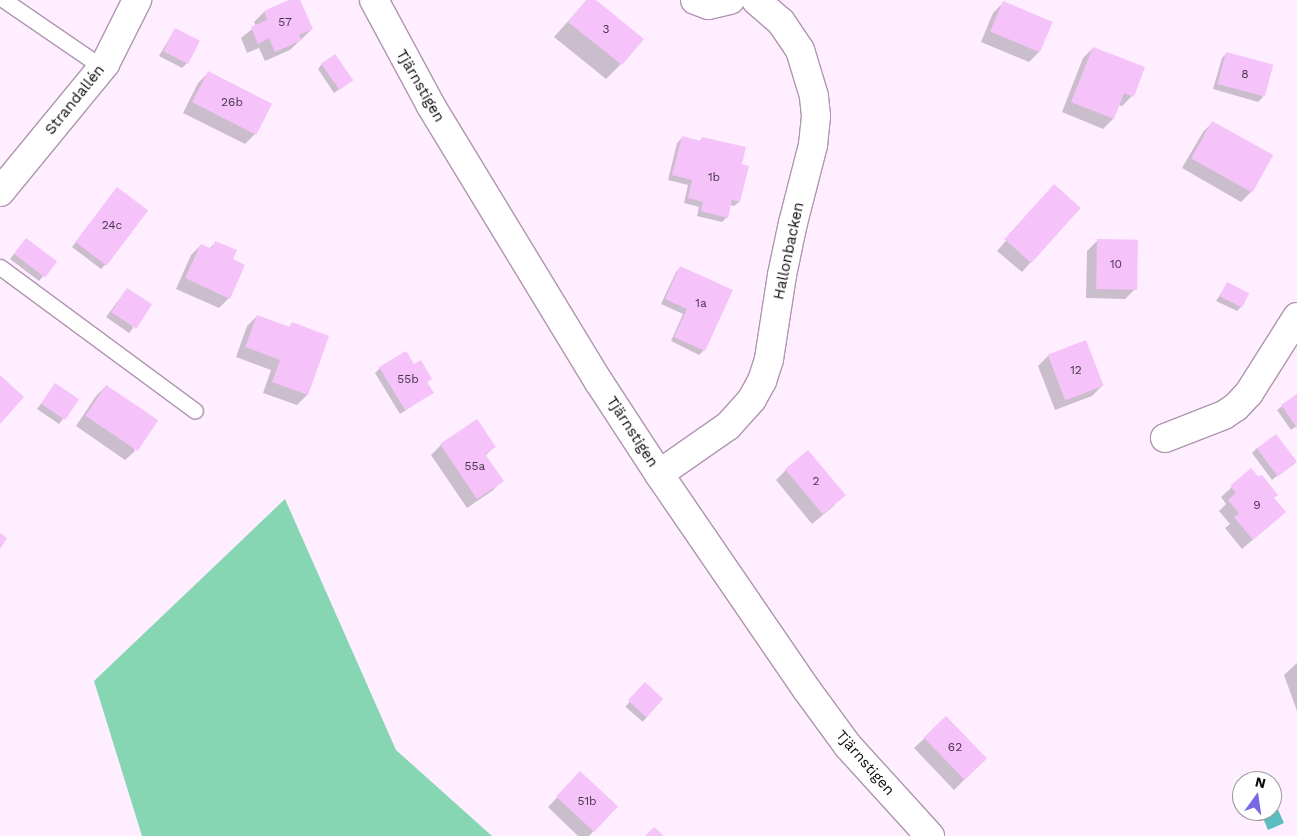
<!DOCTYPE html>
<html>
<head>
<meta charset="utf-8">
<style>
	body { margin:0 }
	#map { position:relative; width:1297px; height:836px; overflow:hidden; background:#feeeff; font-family:"Work Sans",sans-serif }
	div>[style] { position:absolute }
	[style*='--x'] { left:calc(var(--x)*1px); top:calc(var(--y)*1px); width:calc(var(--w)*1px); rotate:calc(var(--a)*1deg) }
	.forest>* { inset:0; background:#86d6b3 }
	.water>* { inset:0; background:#5abec1 }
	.shadow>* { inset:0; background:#0003; transform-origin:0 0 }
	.building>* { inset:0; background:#f5c2fa; transform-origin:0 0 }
	.roads { filter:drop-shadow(1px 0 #ae96b0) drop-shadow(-1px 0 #ae96b0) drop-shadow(0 1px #ae96b0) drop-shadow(0 -1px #ae96b0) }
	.service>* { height:15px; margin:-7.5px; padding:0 7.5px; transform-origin:7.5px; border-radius:7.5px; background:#fff }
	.minor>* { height:28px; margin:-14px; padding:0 14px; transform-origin:14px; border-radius:14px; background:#fff }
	span { translate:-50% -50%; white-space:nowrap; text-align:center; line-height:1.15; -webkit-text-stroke:4px #fff; paint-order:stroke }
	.number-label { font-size:12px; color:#49364b }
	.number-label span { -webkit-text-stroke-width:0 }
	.street-label { font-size:15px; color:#100811 }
	.north { position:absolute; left:1232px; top:771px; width:50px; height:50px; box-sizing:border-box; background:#fff; border:1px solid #9f9ca0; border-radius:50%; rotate:14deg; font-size:14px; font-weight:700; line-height:20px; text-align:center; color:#100811 }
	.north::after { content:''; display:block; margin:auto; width:18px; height:22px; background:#7669e4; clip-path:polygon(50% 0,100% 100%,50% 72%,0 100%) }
</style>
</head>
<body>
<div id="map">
	<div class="forest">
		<div style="clip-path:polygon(285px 499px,396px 750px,492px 836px,142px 836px,94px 681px)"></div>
	</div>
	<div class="water">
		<div style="clip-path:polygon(1272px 796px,1284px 823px,1268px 830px,1260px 811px,1272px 811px)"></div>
	</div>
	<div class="shadow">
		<div style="clip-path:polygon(292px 0,299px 0,312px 29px,290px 50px,265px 61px,259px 48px,247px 53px,241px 38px,256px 26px,254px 22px,264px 12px)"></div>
		<div style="clip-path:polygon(587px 0,594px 0,621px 64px,606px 79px,554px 37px)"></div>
		<div style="clip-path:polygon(1003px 3px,1039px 52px,1029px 62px,981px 42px,993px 13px)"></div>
		<div style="clip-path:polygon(175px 29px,187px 63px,182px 68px,159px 56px)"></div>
		<div style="clip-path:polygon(1093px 48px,1132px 96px,1122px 106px,1118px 105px,1113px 119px,1103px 129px,1062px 112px,1083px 58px)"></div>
		<div style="clip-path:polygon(1227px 53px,1263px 97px,1258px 102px,1213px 89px,1222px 58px)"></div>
		<div style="clip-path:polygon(322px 64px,346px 84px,334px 93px,318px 69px)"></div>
		<div style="clip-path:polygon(208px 73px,255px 134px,245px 144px,183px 113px,198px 83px)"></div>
		<div style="clip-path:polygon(1213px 122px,1251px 192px,1241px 202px,1182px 168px,1203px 132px)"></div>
		<div style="clip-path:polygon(682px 138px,699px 142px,702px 138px,740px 165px,739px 202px,734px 206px,730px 205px,727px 217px,722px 222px,697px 216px,699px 207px,684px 203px,688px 185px,668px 180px,677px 143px)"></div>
		<div style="clip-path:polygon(117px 188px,106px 264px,101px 269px,72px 247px)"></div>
		<div style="clip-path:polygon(1044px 196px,1079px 208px,1022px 272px,997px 251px)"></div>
		<div style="clip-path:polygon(26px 239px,43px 276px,39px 281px,10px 259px)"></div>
		<div style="clip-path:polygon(1097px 241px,1135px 289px,1125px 299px,1086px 298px,1087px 251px)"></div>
		<div style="clip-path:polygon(215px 243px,231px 260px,229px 298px,219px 308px,176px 289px,191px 255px,201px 245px,209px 249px)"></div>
		<div style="clip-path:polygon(681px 267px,704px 350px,699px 355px,671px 341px,683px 314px,661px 304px,676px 272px)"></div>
		<div style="clip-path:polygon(1227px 284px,1242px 306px,1237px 311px,1216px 301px)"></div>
		<div style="clip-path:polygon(127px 289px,133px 328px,129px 333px,106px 317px)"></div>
		<div style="clip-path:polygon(257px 316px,289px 327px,292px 324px,327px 337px,307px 395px,297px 405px,263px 393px,271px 370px,236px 357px,247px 326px)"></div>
		<div style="clip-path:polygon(1085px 342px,1102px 386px,1092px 396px,1055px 410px,1038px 366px,1048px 356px)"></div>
		<div style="clip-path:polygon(414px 366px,431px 379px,426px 383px,432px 393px,400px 414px,375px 373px,380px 368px)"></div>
		<div style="clip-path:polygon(56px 384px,63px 419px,59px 424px,37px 409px)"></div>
		<div style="clip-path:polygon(106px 386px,135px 451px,125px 460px,76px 426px,96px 396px)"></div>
		<div style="clip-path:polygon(1297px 395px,1297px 426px,1291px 430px,1277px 410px)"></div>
		<div style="clip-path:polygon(441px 445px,494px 447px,485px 456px,502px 481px,492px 491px,467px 508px,431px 455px)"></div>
		<div style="clip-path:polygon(1257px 448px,1295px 462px,1272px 480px,1252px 453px)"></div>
		<div style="clip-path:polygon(786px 470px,835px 505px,812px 524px,776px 480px)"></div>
		<div style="clip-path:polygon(1251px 470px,1285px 512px,1242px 549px,1225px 528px,1230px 524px,1219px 511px,1226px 504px,1221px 497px)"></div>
		<div style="clip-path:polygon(1297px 663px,1297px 711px,1284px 675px)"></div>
		<div style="left:645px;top:684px;width:23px;height:30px;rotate:41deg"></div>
		<div style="clip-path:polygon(946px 718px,975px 769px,954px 790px,914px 748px)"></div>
		<div style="clip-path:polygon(571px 783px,616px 807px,589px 836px,578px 836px,548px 807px)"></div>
	</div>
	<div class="building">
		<div style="clip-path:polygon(289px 0,300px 0,313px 29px,299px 35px,302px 40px,275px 52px,269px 38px,258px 44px,251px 27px,267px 20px,264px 11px)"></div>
		<div style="clip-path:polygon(586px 0,596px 0,644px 39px,622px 65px,568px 22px)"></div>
		<div style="left:1003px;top:1px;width:54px;height:33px;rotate:23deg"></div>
		<div style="left:175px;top:28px;width:28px;height:26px;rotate:27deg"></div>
		<div style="clip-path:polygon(1093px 47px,1145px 67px,1134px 97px,1124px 93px,1114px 119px,1071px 102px)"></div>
		<div style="left:1226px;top:52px;width:49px;height:33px;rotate:15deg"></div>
		<div style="left:335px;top:54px;width:32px;height:17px;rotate:55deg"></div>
		<div style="left:208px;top:71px;width:72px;height:35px;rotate:27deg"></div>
		<div style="left:1212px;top:121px;width:70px;height:43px;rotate:29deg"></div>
		<div style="clip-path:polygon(682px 136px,701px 141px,702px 137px,746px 147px,742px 164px,749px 166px,740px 202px,732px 200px,728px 218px,701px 211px,703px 202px,688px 198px,692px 180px,672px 175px)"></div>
		<div style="left:1054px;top:184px;width:36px;height:74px;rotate:42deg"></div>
		<div style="left:117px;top:187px;width:39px;height:69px;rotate:37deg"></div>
		<div style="left:26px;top:238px;width:39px;height:20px;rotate:37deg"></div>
		<div style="left:1097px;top:239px;width:41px;height:50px;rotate:1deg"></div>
		<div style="clip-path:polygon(215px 241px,237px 250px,233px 259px,245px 265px,230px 299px,185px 278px,201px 244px,212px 249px)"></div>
		<div style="clip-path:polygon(680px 266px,733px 290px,705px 351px,674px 337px,687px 309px,665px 299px)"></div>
		<div style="left:1227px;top:282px;width:25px;height:16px;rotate:27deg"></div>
		<div style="left:127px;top:288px;width:30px;height:29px;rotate:33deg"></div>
		<div style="clip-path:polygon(257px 315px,290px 327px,292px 322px,329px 336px,308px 395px,272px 382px,280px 360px,245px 347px)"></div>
		<div style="left:1086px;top:340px;width:49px;height:41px;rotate:69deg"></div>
		<div style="clip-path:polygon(406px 351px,414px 364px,421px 360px,432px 379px,427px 382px,434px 393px,405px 410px,379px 367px)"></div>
		<div style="clip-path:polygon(0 375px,24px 397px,0 424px)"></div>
		<div style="left:55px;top:383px;width:29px;height:25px;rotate:34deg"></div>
		<div style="left:106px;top:385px;width:63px;height:37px;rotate:34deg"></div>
		<div style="clip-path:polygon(1297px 394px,1297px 428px,1281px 405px)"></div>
		<div style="clip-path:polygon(477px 419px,496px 447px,485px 454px,504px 481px,477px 499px,440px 444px)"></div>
		<div style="left:1276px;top:434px;width:35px;height:24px;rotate:53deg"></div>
		<div style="left:808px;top:450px;width:59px;height:30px;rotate:50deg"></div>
		<div style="clip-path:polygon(1251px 468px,1258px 476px,1262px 475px,1278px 495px,1274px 498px,1286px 512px,1253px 540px,1234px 517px,1239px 513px,1228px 500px,1236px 493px,1230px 486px)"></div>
		<div style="clip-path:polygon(0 533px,7px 538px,0 549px)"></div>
		<div style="left:645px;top:682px;width:25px;height:25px;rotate:43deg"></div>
		<div style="left:946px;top:716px;width:59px;height:31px;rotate:46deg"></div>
		<div style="left:580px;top:771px;width:52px;height:35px;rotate:43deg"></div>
		<div style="clip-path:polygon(654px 827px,664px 836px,645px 836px)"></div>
	</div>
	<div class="roads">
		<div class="service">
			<div style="--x:4;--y:0;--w:119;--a:34.4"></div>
			<div style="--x:0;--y:267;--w:242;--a:36.4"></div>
		</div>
		<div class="minor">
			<div style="--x:374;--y:0;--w:120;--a:61.7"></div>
			<div style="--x:431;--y:106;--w:323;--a:58.7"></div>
			<div style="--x:599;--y:382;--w:110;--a:56.9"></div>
			<div style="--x:659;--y:474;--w:262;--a:55.6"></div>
			<div style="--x:807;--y:690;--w:69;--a:53.8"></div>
			<div style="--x:848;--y:746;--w:122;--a:47.7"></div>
			<div style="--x:695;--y:0;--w:14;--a:21"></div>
			<div style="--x:708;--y:5;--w:23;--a:-13"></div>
			<div style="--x:0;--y:192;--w:166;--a:-50.6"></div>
			<div style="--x:105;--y:64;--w:72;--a:-63.4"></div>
			<div style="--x:1165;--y:438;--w:63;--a:-21.3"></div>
			<div style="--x:1224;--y:415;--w:14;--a:-34"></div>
			<div style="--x:1236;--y:407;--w:19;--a:-47"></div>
			<div style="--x:1249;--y:393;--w:90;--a:-57.7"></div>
			<div style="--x:659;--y:474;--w:84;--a:-34.8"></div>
			<div style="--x:728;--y:426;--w:36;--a:-48"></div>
			<div style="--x:752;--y:399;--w:21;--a:-61"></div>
			<div style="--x:762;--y:381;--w:23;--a:-72"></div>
			<div style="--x:769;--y:359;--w:85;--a:-81.2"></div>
			<div style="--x:782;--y:275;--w:53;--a:-78.1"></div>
			<div style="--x:793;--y:223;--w:81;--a:-75.6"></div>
			<div style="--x:813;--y:145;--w:29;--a:-84"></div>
			<div style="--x:816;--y:116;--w:20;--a:-96"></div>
			<div style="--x:814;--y:96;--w:48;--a:-106.9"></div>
			<div style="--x:800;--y:50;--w:34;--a:-124"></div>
			<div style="--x:781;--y:22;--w:33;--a:-139"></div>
		</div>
	</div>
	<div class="number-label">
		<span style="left:285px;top:23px">57</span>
		<span style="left:606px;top:30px">3</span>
		<span style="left:1245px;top:75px">8</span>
		<span style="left:232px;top:103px">26b</span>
		<span style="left:714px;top:178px">1b</span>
		<span style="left:112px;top:226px">24c</span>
		<span style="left:1116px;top:265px">10</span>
		<span style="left:701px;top:304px">1a</span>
		<span style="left:1076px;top:371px">12</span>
		<span style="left:408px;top:380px">55b</span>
		<span style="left:475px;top:467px">55a</span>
		<span style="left:816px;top:482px">2</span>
		<span style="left:1257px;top:506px">9</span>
		<span style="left:955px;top:748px">62</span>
		<span style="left:587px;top:802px">51b</span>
	</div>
	<div class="street-label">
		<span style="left:420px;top:86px;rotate:60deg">Tjärnstigen</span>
		<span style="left:75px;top:100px;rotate:-51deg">Strandallén</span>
		<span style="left:789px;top:251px;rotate:-78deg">Hallonbacken</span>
		<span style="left:632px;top:432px;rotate:57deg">Tjärnstigen</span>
		<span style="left:865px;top:763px;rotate:49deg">Tjärnstigen</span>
	</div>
	<div class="north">N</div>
</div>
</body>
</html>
